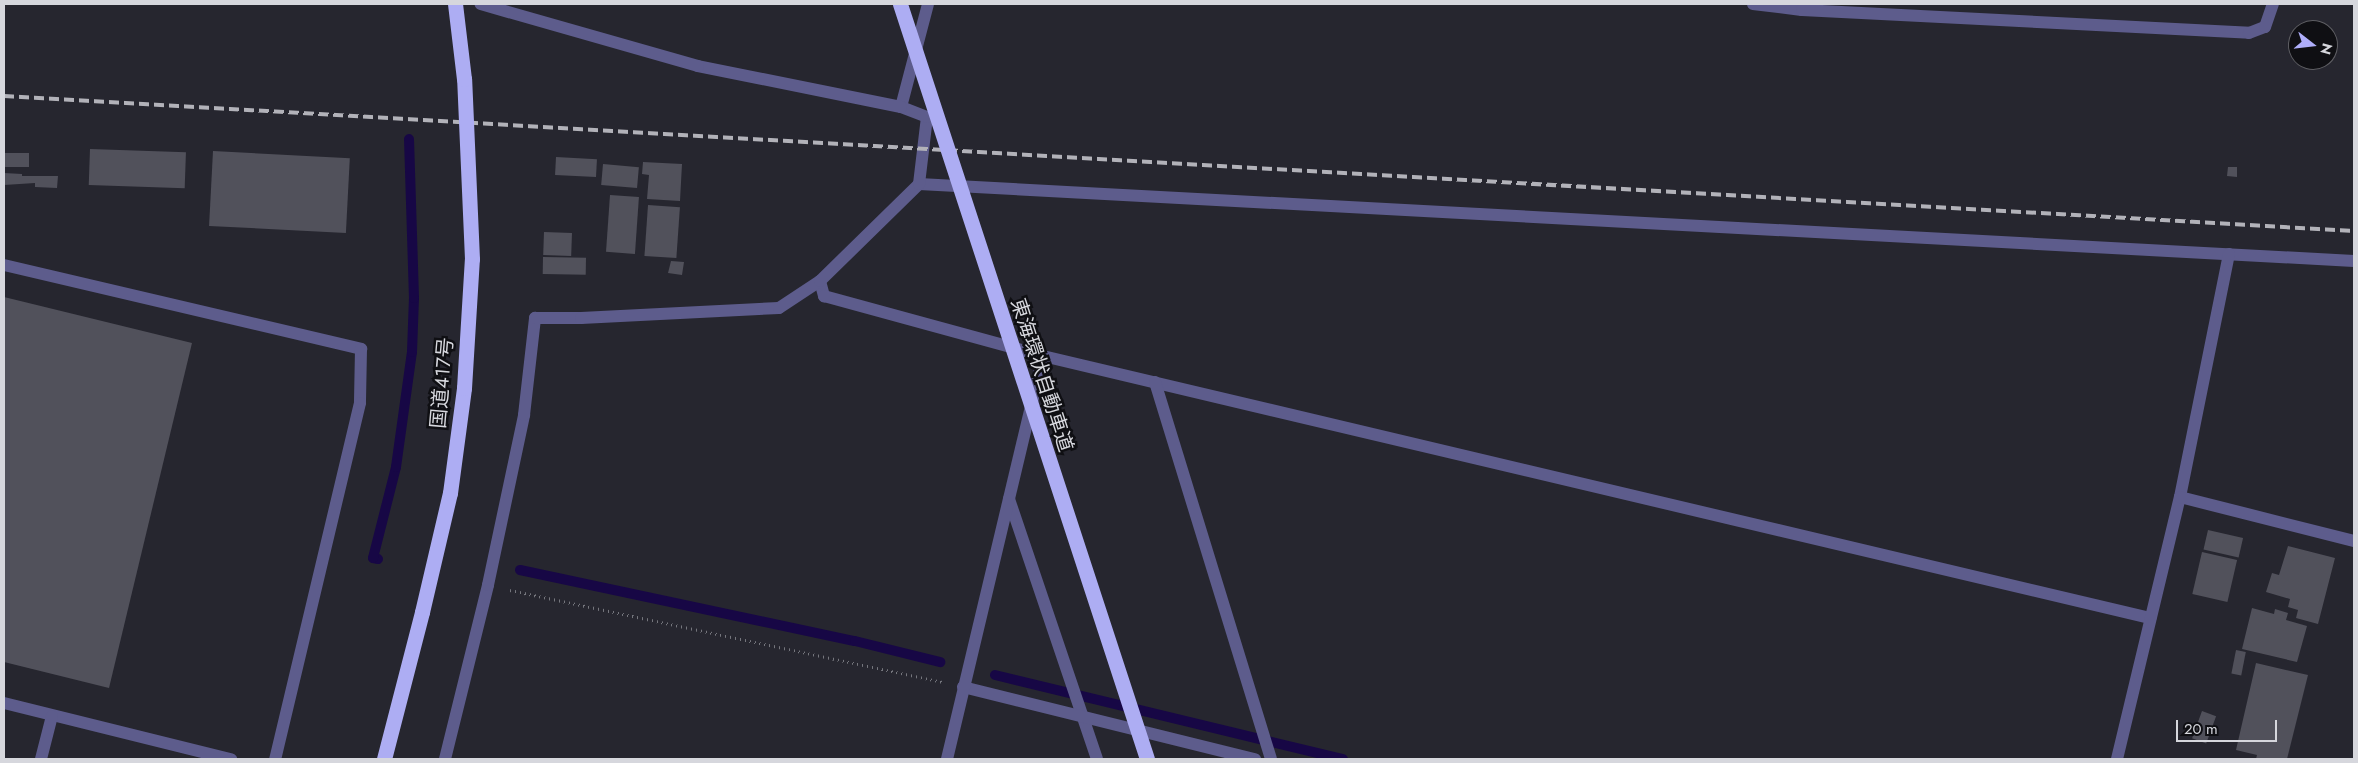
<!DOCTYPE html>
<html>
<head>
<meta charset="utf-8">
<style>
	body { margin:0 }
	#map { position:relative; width:2358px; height:763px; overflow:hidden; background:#26262f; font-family:Jost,"Noto Sans JP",sans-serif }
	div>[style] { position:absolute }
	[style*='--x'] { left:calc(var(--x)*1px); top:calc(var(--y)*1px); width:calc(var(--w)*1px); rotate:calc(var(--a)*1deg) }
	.stream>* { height:10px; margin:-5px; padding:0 5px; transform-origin:5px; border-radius:5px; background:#170745 }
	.building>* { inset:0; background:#51515b; transform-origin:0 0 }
	.path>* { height:3px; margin-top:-1.5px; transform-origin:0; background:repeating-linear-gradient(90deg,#75767d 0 1px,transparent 0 5px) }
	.minor>* { height:12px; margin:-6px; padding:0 6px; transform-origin:6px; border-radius:6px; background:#5d5c8c }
	.highway>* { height:15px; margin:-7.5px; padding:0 7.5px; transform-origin:7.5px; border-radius:7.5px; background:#adadf3 }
	.rail>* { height:4px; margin-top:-2px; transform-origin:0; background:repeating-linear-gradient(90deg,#b2b2b9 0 10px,transparent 0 15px) }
	.highway-bridge>* { height:15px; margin:-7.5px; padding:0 7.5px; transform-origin:7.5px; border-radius:7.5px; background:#adadf3 }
	span { translate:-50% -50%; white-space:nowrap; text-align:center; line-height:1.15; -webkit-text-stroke:5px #0f0f13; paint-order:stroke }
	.street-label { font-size:20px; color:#d6d7dd }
	.frame { position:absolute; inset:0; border:5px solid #d6d7dd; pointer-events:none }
	.north { position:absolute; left:2288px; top:20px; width:50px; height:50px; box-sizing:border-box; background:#0f0f13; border:1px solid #5f5f64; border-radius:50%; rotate:106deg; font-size:14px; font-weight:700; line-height:20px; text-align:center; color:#d6d7dd }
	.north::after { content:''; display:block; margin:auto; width:18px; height:22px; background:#afaefa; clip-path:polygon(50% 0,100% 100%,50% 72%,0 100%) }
	.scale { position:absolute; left:2176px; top:720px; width:101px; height:22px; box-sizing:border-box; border:2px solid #d6d7dd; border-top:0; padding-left:6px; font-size:15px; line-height:18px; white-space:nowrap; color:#d6d7dd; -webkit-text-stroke:4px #0f0f13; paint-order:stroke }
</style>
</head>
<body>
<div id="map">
	<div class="stream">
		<div style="--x:378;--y:559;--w:5;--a:-169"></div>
		<div style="--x:373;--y:558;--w:94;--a:-75.8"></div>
		<div style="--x:396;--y:467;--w:116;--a:-82.1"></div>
		<div style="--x:412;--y:352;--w:54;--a:-87.9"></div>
		<div style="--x:414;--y:298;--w:159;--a:-91.8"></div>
		<div style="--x:520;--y:570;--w:342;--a:12"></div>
		<div style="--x:855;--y:641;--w:88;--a:13.9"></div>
		<div style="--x:995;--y:675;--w:358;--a:13.6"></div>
	</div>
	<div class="building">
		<div style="left:90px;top:149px;width:96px;height:36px;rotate:2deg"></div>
		<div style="left:213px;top:151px;width:137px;height:75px;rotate:3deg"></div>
		<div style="left:4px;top:153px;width:25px;height:14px"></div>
		<div style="left:556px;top:157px;width:41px;height:18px;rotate:3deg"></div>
		<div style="clip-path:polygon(643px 162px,682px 164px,680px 201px,647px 199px,649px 175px,642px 174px)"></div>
		<div style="left:603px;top:164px;width:36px;height:21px;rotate:5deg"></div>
		<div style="clip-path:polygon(2228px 167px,2237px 167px,2237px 177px,2227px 176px)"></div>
		<div style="clip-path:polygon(4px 173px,22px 174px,22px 176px,58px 176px,57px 188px,35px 187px,35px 183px,4px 185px)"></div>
		<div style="left:610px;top:195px;width:29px;height:57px;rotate:4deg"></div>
		<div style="left:648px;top:205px;width:32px;height:51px;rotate:4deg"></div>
		<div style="left:544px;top:232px;width:28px;height:23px;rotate:2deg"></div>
		<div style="left:543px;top:257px;width:43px;height:17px;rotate:1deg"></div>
		<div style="clip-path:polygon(671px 261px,684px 262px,682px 275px,668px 273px)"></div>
		<div style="clip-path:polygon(4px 297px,192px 343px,109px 688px,4px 662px)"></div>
		<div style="left:2208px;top:530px;width:36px;height:20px;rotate:13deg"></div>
		<div style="clip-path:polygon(2288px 546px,2335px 558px,2318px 624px,2296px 618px,2298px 610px,2288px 607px,2290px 599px,2266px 592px,2272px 573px,2279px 575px)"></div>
		<div style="left:2202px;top:552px;width:36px;height:43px;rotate:13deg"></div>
		<div style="clip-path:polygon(2252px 608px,2274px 614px,2275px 609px,2288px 613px,2286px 620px,2307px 626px,2297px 662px,2242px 649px)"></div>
		<div style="left:2236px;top:650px;width:10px;height:24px;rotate:11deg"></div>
		<div style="clip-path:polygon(2256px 663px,2308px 675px,2287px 759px,2256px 759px,2257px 755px,2236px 750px)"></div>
		<div style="left:2202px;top:711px;width:15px;height:29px;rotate:20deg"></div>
	</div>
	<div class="path">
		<div style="--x:510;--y:590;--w:442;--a:12"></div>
	</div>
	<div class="minor">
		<div style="--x:1753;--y:4;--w:49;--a:7"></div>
		<div style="--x:1802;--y:10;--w:448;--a:2.9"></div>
		<div style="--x:2249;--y:33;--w:17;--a:-21"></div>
		<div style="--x:2265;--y:27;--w:24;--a:-71"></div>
		<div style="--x:901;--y:107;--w:106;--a:-75.3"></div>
		<div style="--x:919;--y:184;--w:1437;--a:3.07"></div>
		<div style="--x:4;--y:265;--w:367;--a:13.2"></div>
		<div style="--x:361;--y:349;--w:54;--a:91.1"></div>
		<div style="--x:360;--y:403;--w:366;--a:103.4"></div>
		<div style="--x:820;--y:281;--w:16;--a:75"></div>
		<div style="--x:824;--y:296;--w:227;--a:15.3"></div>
		<div style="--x:1043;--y:356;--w:1138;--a:13.32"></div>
		<div style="--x:1155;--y:382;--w:394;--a:72.9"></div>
		<div style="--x:2180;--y:497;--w:248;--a:-78.6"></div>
		<div style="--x:1009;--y:499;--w:274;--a:71.3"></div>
		<div style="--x:963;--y:687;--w:301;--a:13.9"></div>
		<div style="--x:4;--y:703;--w:234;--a:13.9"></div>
		<div style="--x:41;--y:759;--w:44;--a:-75.7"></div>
		<div style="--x:445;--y:759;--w:179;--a:-76.1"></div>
		<div style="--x:488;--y:585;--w:174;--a:-78"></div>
		<div style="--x:524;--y:415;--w:98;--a:-83.5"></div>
		<div style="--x:535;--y:318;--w:46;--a:0"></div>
		<div style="--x:581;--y:318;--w:198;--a:-2.9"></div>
		<div style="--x:779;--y:308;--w:49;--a:-33.4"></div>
		<div style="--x:820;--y:281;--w:139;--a:-44.4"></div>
		<div style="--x:919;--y:184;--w:67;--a:-83.2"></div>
		<div style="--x:927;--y:117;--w:28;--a:-159"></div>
		<div style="--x:901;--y:107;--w:207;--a:-168.6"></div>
		<div style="--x:698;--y:66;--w:226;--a:-164.1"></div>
		<div style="--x:947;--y:759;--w:414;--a:-76.6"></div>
		<div style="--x:2117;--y:759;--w:269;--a:-76.5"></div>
		<div style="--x:2180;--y:497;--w:179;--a:14.2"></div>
	</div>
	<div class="highway">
		<div style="--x:384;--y:759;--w:152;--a:-75.5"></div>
	</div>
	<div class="rail">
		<div style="--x:4;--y:96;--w:2354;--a:3.29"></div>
	</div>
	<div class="highway-bridge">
		<div style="--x:900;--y:4;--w:794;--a:71.88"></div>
		<div style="--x:422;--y:612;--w:122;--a:-76.8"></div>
		<div style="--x:450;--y:493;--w:106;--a:-82.4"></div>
		<div style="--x:464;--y:388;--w:129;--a:-86.5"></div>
		<div style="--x:472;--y:259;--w:180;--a:-92.5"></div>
		<div style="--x:464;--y:79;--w:76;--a:-96.8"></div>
	</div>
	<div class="street-label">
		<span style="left:1042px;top:375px;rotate:72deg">東海環状自動車道</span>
		<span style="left:442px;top:383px;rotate:-85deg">国道417号</span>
	</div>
	<div class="frame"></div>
	<div class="north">N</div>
	<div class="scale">20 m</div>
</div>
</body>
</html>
